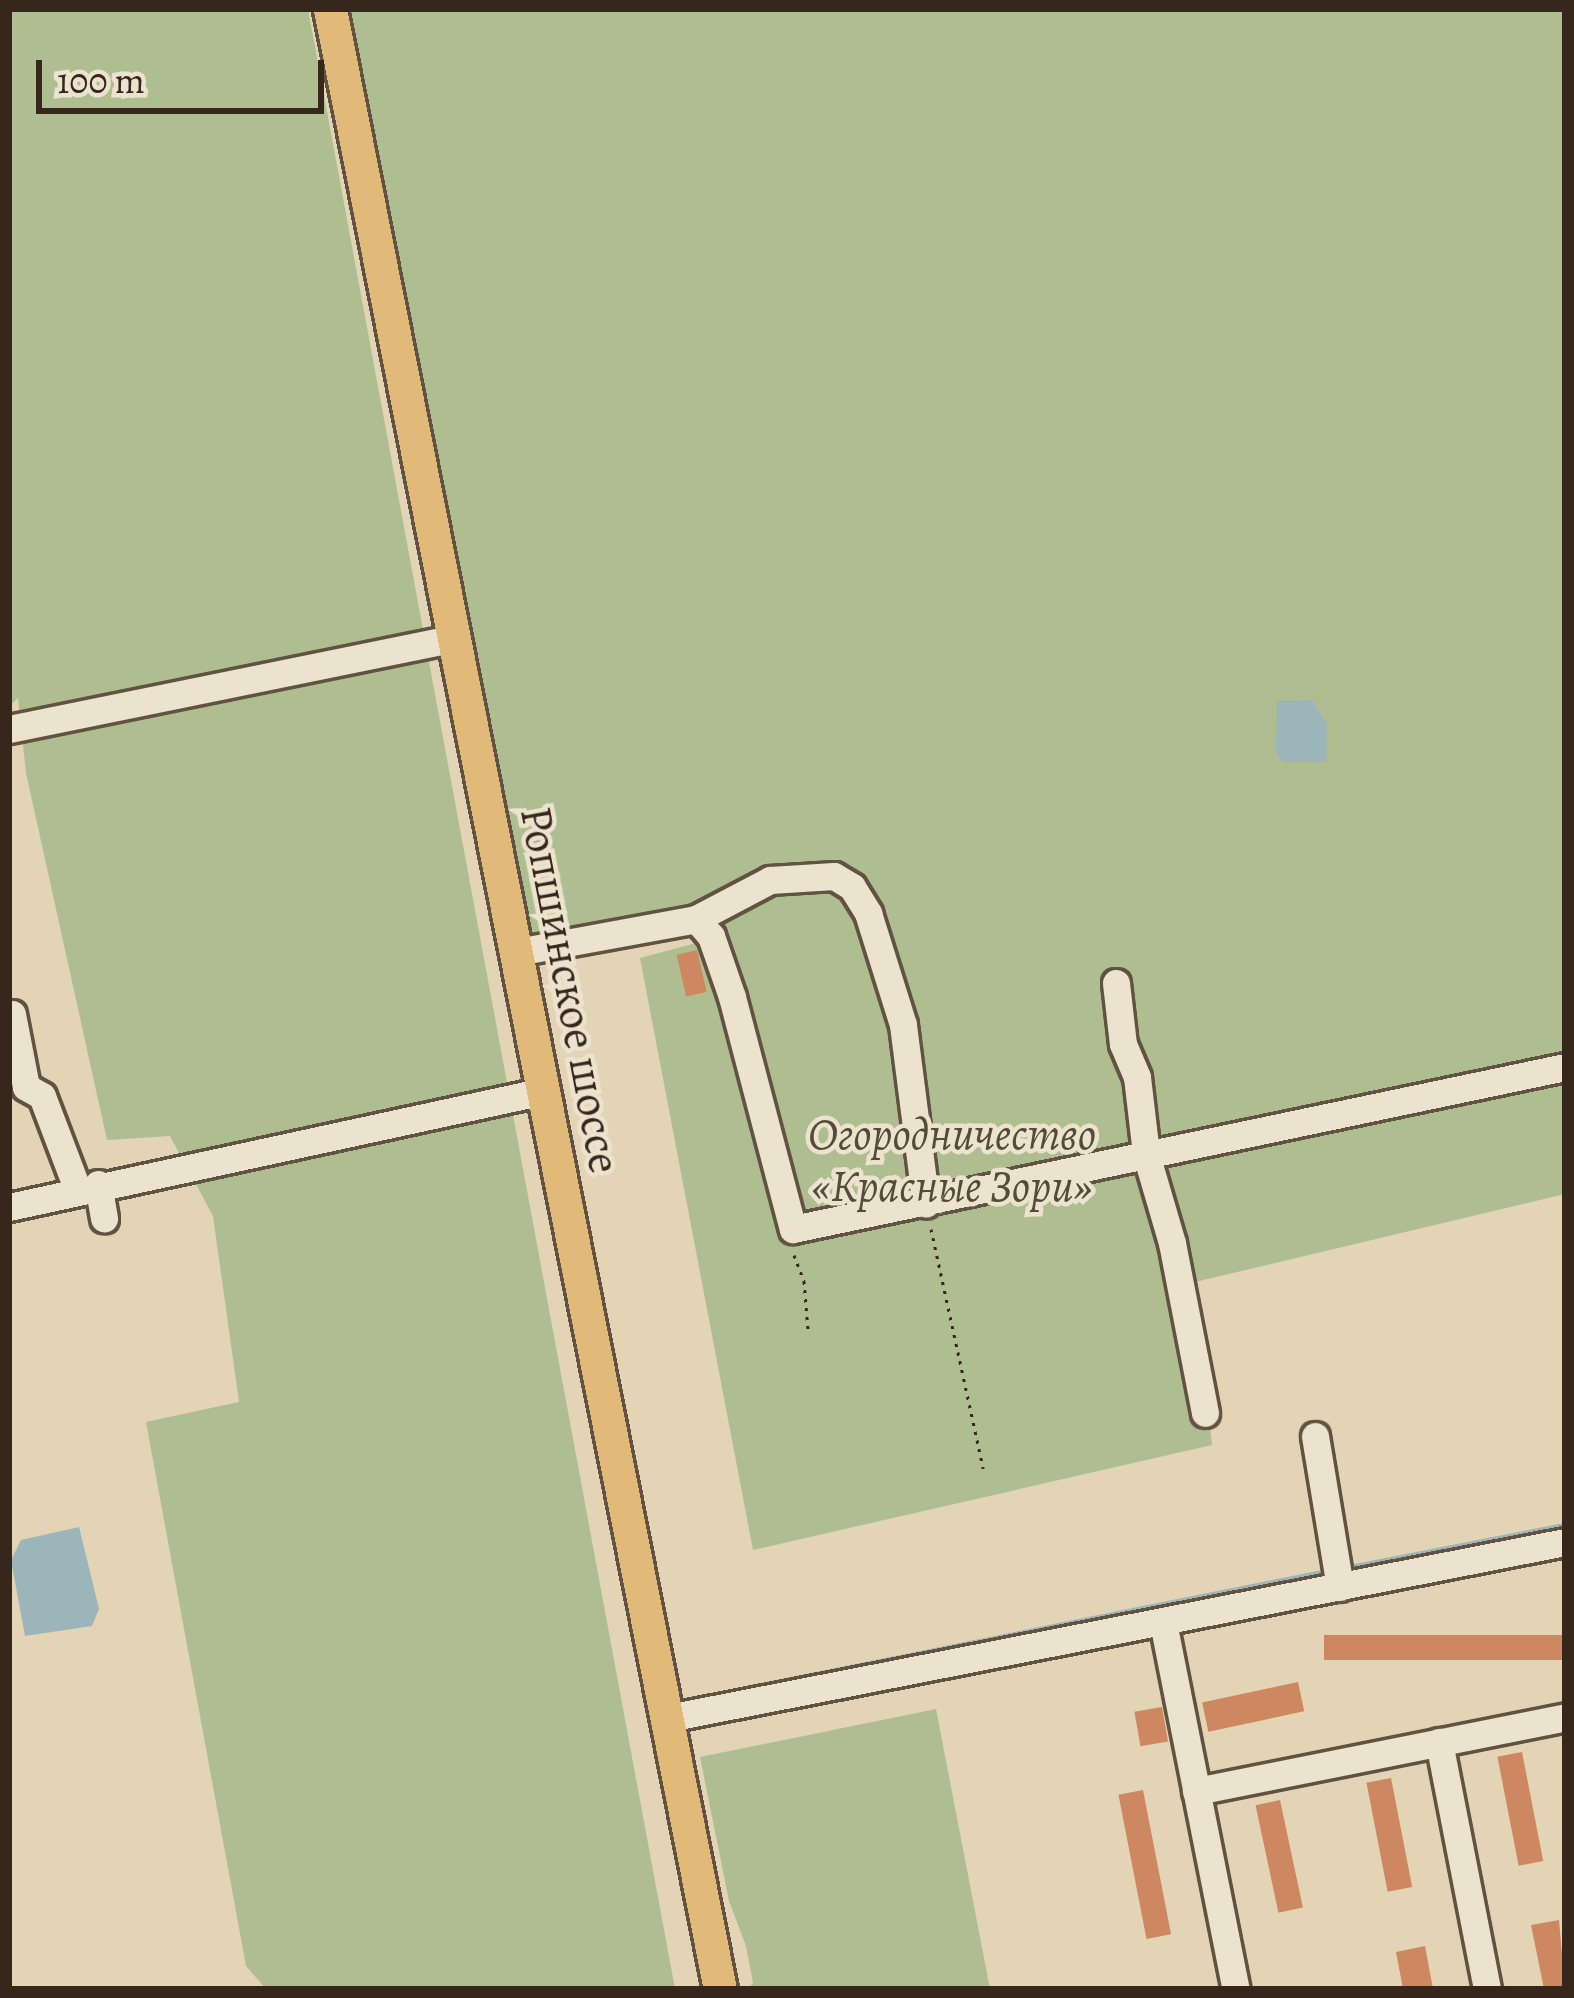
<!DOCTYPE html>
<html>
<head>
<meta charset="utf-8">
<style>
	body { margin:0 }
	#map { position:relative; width:1574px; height:1998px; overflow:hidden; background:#e2d4b4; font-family:Alegreya,serif }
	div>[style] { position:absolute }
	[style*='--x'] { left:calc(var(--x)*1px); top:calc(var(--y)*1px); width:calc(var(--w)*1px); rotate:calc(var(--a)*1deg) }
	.green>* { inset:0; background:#aebe91 }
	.water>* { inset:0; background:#9cb5ba }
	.stream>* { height:6px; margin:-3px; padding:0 3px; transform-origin:3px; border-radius:3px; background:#9cb5ba }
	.building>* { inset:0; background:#cd8861; transform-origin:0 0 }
	.path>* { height:3px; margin-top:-1.5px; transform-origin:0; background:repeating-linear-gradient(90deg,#36261b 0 3px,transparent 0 9px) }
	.roads { filter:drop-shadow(3px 0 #615241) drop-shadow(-3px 0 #615241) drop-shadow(0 3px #615241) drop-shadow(0 -3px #615241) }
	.minor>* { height:27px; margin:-13.5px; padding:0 13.5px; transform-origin:13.5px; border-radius:13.5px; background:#ece3ce }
	.major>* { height:33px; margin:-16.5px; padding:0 16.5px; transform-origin:16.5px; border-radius:16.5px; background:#e1ba7a }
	span { translate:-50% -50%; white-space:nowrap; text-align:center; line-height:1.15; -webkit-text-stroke:9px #ece3ce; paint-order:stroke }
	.street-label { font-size:45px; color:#36261b }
	.park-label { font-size:45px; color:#544c38; font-style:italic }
	.frame { position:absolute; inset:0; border:12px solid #36261b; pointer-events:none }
	.scale { position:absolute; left:36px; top:60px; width:288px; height:54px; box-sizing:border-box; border:6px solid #36261b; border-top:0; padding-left:15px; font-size:36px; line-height:42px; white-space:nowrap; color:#36261b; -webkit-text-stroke:9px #ece3ce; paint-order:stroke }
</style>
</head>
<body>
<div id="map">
	<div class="green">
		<div style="clip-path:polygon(9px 9px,308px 9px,675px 1989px,266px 1989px,246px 1966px,146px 1422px,239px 1402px,213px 1216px,170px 1136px,107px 1140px,26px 773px,18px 698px,9px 706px)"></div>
		<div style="clip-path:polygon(344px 9px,1565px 9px,1565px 1194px,1195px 1282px,1212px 1445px,753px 1550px,640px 958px,719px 937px,715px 920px,528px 954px)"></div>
		<div style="clip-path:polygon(936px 1709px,990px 1989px,747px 1989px,753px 1983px,746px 1946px,729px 1901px,700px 1757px)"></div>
	</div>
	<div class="water">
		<div style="clip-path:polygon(1312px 700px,1327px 724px,1326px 762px,1283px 762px,1276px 752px,1277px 701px)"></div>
		<div style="clip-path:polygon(79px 1527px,99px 1609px,92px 1626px,25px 1636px,11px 1560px,21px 1540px)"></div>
	</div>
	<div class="stream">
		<div style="--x:1345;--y:1569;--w:224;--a:-11.1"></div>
		<div style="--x:751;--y:1688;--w:593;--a:-11.39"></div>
	</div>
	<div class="building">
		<div style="left:697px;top:950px;width:43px;height:21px;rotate:77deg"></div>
		<div style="left:1565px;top:1635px;width:25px;height:241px;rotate:90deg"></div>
		<div style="left:1298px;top:1682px;width:30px;height:98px;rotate:78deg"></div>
		<div style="left:1162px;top:1707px;width:35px;height:28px;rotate:80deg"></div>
		<div style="left:1522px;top:1752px;width:111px;height:25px;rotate:79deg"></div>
		<div style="left:1391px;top:1778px;width:111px;height:25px;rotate:79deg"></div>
		<div style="left:1143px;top:1790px;width:147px;height:25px;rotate:79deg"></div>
		<div style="left:1280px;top:1800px;width:110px;height:25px;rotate:78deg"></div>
		<div style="clip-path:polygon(1559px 1920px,1565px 1989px,1544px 1989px,1531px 1925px)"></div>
		<div style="clip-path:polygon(1425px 1946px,1433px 1989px,1403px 1989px,1396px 1952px)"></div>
	</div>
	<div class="path">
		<div style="--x:931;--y:1229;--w:245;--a:77.7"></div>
		<div style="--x:794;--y:1255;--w:28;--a:69"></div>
		<div style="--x:804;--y:1281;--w:49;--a:85.3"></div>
	</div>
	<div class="roads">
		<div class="minor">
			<div style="--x:9;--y:729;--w:455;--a:-11.5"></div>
			<div style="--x:696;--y:919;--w:23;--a:49"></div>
			<div style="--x:711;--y:936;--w:65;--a:71"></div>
			<div style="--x:732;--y:997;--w:240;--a:75.3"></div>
			<div style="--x:793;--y:1229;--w:789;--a:-11.85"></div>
			<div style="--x:517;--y:952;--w:182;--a:-10.4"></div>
			<div style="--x:696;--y:919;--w:84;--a:-27.8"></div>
			<div style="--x:770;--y:880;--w:64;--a:-3.6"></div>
			<div style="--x:834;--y:876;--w:21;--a:31"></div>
			<div style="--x:852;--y:887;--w:31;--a:58"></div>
			<div style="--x:868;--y:913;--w:117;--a:72.6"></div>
			<div style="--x:903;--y:1025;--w:180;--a:82.7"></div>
			<div style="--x:1116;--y:983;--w:61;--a:83.5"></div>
			<div style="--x:1123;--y:1044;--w:36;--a:67"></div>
			<div style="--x:1137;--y:1077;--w:78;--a:83.3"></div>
			<div style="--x:1146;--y:1154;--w:93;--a:73.7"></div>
			<div style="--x:1172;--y:1243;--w:173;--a:79"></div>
			<div style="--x:12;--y:1014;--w:74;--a:79.1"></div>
			<div style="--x:26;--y:1087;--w:18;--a:29"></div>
			<div style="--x:42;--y:1096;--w:98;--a:69.2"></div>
			<div style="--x:98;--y:1184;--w:35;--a:80"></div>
			<div style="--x:9;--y:1207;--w:547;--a:-12.23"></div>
			<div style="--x:1315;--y:1436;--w:153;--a:80.6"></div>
			<div style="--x:1163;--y:1622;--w:374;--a:78.8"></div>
			<div style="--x:668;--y:1718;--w:914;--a:-11.1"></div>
			<div style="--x:1439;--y:1742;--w:252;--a:79"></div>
			<div style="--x:1196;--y:1791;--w:376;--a:-11.3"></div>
		</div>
		<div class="major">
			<div style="--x:330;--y:9;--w:2018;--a:78.86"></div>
		</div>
	</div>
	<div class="street-label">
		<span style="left:570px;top:990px;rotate:79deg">Ропшинское шоссе</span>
	</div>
	<div class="park-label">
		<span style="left:952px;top:1161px">Огородничество<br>«Красные Зори»</span>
	</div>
	<div class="frame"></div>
	<div class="scale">100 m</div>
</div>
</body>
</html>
